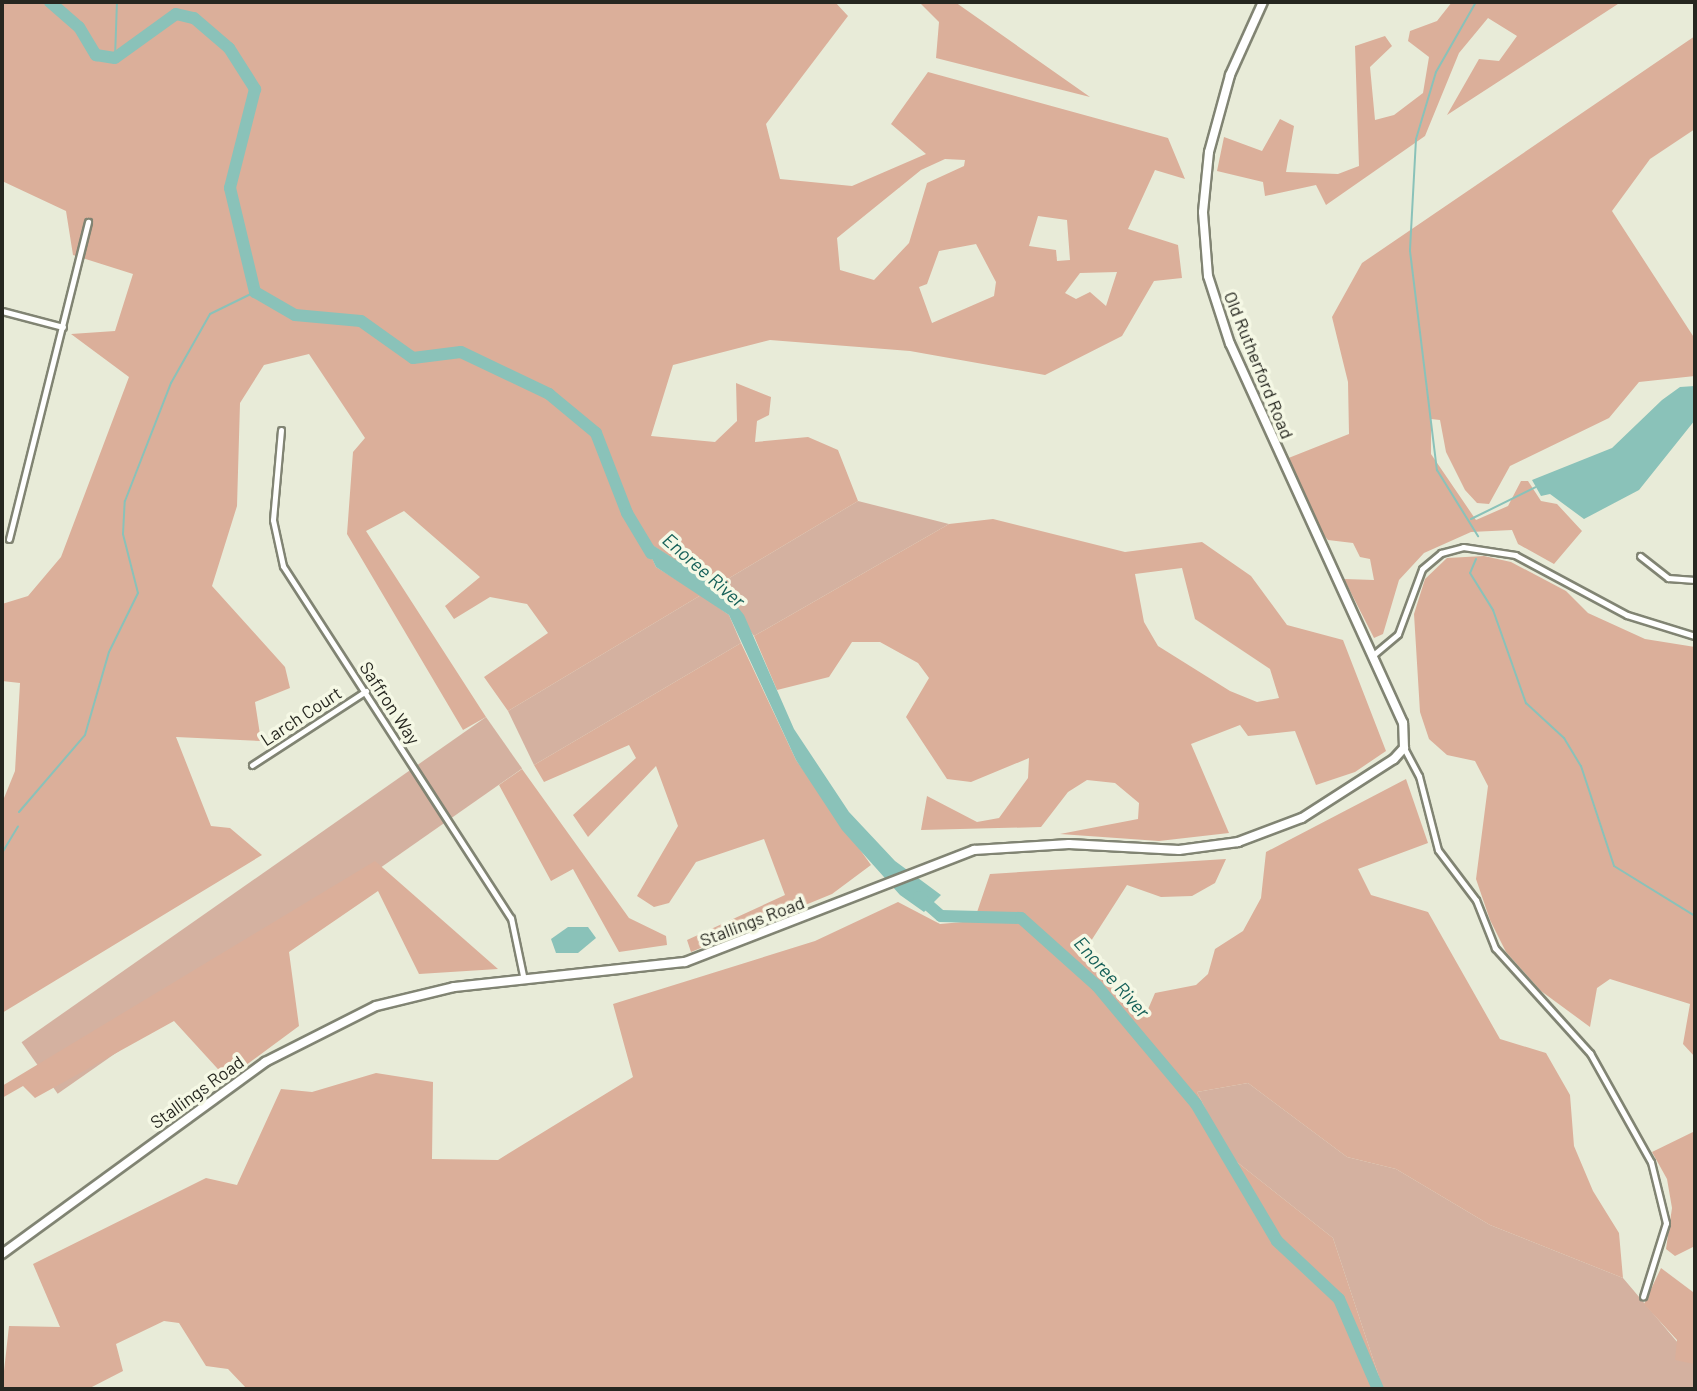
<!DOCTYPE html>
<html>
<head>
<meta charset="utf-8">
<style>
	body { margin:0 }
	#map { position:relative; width:1697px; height:1391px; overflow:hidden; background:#e8ebd8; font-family:Barlow,sans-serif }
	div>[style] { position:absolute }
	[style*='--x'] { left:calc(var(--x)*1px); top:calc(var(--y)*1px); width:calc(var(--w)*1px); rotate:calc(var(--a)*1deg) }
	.green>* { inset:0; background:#d4b1a0; transform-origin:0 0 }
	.forest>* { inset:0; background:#dbaf9a }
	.water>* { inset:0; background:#8ac2b9 }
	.stream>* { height:2px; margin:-1px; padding:0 1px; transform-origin:1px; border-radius:1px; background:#8ac2b9 }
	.river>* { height:12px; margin:-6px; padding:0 6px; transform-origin:6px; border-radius:6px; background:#8ac2b9 }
	.roads { filter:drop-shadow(2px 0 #818473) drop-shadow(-2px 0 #818473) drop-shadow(0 2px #818473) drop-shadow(0 -2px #818473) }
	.street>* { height:5px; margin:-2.5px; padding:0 2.5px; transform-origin:2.5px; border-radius:2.5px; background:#fff }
	.secondary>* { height:8px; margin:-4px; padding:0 4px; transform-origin:4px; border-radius:4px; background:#fff }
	span { translate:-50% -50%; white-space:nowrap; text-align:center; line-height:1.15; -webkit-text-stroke:7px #f5f8e5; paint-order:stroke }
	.street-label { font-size:18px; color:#262720 }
	.water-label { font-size:19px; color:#156058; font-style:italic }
	.frame { position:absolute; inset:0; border:4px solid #262720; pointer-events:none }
</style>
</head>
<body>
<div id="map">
	<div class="green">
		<div style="clip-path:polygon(858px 501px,949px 524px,754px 636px,716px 586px)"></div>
		<div style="clip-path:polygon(701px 595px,729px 615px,741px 643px,534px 765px,508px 711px)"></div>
		<div style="left:486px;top:717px;width:63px;height:567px;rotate:55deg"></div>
		<div style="clip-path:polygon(1248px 1083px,1347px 1157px,1396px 1169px,1490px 1225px,1623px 1278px,1695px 1363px,1695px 1389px,1383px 1389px,1333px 1238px,1228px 1155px,1197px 1092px)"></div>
	</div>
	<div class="forest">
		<div style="clip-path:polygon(evenodd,2px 2px,835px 2px,848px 16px,766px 124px,780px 179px,852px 186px,926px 154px,891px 124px,928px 72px,1168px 138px,1185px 179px,1155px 170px,1128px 229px,1178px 245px,1182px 278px,1154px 281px,1122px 336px,1045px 375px,910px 351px,770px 340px,673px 365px,651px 436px,715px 442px,737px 421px,736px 383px,771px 397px,769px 415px,757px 421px,755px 442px,808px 437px,838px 450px,858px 501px,716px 586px,644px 540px,656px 567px,701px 595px,508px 711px,484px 677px,548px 633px,527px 604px,490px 597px,454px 619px,445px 606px,480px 577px,404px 511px,366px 531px,486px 717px,463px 730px,347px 534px,353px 452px,365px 438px,309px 354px,264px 365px,240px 403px,237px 506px,212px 586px,285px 667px,290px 688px,255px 702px,261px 741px,176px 737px,211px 826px,230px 828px,262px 855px,2px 1013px,2px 803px,15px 771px,20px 683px,2px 681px,2px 604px,28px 596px,61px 557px,129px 377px,71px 334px,115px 331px,133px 274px,73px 255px,66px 211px,2px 181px,2px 2px,945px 159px,965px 160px,964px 166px,927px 183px,909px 243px,874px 280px,840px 270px,837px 238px,921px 170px,945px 159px,2px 2px,1038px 216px,1067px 220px,1070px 260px,1057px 261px,1056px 250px,1029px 246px,1038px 216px,2px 2px,976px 244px,996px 282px,994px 296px,932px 323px,919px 287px,927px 284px,939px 251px,976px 244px,2px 2px,1117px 272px,1106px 306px,1090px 292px,1076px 299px,1065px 293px,1080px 273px,1117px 272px)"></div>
		<div style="clip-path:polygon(919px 2px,955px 2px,1090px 97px,936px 58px,939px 22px)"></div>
		<div style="clip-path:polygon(1452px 2px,1621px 2px,1447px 115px,1479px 59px,1499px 61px,1517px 36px,1488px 18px,1459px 53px,1425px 136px,1326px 205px,1316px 185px,1265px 196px,1263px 182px,1217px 171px,1224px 137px,1262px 151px,1280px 119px,1294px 126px,1286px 172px,1338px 174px,1359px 166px,1355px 46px,1385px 36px,1392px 46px,1370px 67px,1375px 120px,1394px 115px,1423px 93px,1429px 57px,1408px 41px,1410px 31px,1437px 21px)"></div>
		<div style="clip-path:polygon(1695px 36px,1695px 129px,1650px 159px,1612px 211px,1695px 339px,1695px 376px,1639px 382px,1609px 418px,1510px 466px,1489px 504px,1477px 503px,1465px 490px,1446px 452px,1440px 420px,1431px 419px,1431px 454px,1476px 520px,1508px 506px,1521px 481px,1528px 481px,1541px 501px,1557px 504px,1582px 531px,1554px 564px,1518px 544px,1512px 530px,1471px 532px,1424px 553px,1399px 580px,1383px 634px,1374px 638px,1344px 579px,1374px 580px,1370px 559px,1360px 557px,1353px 543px,1328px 540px,1317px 527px,1286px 459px,1349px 434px,1348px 382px,1332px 317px,1362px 263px)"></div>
		<div style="clip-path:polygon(evenodd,993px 519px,1125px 552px,1202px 542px,1251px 576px,1287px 625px,1343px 640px,1386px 751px,1355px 772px,1316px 785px,1295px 731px,1248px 736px,1240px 725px,1191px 744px,1229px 833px,1159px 841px,1060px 834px,1138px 819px,1139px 803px,1115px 783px,1087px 780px,1068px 792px,1041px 827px,921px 830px,927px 796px,977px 822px,999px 818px,1028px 778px,1029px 758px,971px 782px,947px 779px,906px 717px,929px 678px,918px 663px,880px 642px,852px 642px,829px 677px,777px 690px,754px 636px,949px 524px,993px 519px,1182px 568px,1195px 619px,1270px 669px,1279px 698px,1257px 702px,1230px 691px,1158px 646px,1144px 622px,1135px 574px,1182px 568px)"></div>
		<div style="clip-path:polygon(1484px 556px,1511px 562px,1566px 591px,1588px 613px,1645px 639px,1695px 647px,1695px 1057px,1683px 1044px,1690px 1004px,1610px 979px,1597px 988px,1590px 1027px,1541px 991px,1506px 952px,1490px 920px,1476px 879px,1488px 786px,1475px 761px,1447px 755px,1429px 739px,1420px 712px,1414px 614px,1425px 579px,1447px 558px)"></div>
		<div style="clip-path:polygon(741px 643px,796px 760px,871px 865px,832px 894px,691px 952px,687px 940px,785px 895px,764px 839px,696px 862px,669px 903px,654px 907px,637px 896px,678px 826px,656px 766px,588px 837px,573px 815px,636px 758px,629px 745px,544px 782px,534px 765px)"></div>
		<div style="clip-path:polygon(522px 769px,629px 918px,666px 936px,667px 945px,619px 952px,573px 869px,551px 881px,499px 785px)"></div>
		<div style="clip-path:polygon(1406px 779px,1428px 843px,1358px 869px,1371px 895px,1428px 912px,1500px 1039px,1546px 1053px,1570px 1095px,1574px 1146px,1593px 1191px,1619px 1233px,1623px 1278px,1490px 1225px,1396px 1169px,1347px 1157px,1248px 1083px,1197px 1092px,1228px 1155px,1333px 1238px,1383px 1389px,247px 1389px,228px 1369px,206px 1366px,179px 1323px,164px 1321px,116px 1344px,123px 1371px,88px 1389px,2px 1389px,9px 1326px,60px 1327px,33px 1264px,206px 1178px,237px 1185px,281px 1089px,312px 1092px,376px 1073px,433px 1082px,432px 1159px,498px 1160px,633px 1077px,613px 1004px,815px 941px,898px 902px,940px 924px,974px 921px,990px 874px,1226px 859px,1215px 883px,1192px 896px,1161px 897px,1127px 885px,1091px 941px,1088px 959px,1146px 1014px,1155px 993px,1196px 985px,1208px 974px,1215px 949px,1243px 931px,1261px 898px,1266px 852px)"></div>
		<div style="clip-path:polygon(375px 861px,498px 969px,419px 974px,378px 891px,289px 952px,299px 1026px,227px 1079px,174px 1021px,35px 1098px,23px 1086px,2px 1098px,2px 1086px)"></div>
		<div style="clip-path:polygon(1695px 1131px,1695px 1246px,1675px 1256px,1666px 1249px,1672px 1208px,1667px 1179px,1652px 1152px)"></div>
		<div style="clip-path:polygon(1661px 1268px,1693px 1292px,1694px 1364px,1675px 1360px,1677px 1340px,1644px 1304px)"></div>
	</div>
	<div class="water">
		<div style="clip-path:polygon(1695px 386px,1695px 420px,1639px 490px,1584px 519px,1550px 494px,1541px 496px,1532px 480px,1612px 448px,1662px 400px,1680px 387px)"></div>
		<div style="clip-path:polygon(643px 539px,725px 591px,744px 615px,794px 729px,849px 812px,895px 861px,941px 895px,924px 912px,900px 895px,842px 830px,796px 760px,729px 615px,656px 567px)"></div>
		<div style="clip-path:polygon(568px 927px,588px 927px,596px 938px,578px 953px,556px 953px,551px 939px)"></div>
	</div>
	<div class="stream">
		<div style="--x:1476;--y:2;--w:81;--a:119.7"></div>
		<div style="--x:1436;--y:72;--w:70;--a:106.6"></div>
		<div style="--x:1416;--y:139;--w:112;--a:93.1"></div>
		<div style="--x:1410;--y:251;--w:221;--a:83"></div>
		<div style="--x:1437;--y:470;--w:78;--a:58.2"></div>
		<div style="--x:115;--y:58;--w:56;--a:-88"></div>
		<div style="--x:1471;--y:519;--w:72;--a:-26.2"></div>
		<div style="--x:1476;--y:559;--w:15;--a:113"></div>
		<div style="--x:1470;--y:573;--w:44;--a:58.1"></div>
		<div style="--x:1493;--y:610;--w:99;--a:70.5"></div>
		<div style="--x:1526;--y:703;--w:52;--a:42.6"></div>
		<div style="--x:1564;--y:738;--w:33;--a:59"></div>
		<div style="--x:1581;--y:766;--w:105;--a:71.7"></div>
		<div style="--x:1614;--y:866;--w:95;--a:31.7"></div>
		<div style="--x:19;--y:812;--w:101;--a:-49.4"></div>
		<div style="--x:85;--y:735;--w:86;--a:-73.9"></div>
		<div style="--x:109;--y:652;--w:66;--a:-63.8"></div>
		<div style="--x:138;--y:593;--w:61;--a:-104.3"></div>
		<div style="--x:123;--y:534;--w:33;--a:-87"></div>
		<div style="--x:125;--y:501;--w:127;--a:-68.7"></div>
		<div style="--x:171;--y:383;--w:79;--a:-60.5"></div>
		<div style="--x:210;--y:314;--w:50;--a:-26.1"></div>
		<div style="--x:2;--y:853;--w:31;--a:-59"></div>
		<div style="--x:2;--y:873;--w:37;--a:90"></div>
	</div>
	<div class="river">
		<div style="--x:50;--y:2;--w:38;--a:41"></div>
		<div style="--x:79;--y:27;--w:33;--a:59"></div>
		<div style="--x:96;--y:55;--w:19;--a:9"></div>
		<div style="--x:115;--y:58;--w:75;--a:-35.8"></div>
		<div style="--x:176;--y:14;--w:18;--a:13"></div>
		<div style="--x:194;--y:18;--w:46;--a:40.6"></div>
		<div style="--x:229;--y:48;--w:49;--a:57.6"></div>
		<div style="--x:255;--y:89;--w:102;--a:104.2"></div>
		<div style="--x:230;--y:188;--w:107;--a:76.5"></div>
		<div style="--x:255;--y:292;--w:46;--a:29.9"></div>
		<div style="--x:295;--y:315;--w:66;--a:5.2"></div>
		<div style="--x:361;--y:321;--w:64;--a:35.4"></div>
		<div style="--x:413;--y:358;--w:48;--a:-7.1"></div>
		<div style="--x:461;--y:352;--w:98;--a:25.5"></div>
		<div style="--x:549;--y:394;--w:61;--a:39.7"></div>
		<div style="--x:596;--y:433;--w:86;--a:68.8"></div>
		<div style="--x:627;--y:513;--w:47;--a:59"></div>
		<div style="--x:919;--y:897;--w:29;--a:41"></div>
		<div style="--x:941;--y:916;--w:80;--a:1.4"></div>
		<div style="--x:1021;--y:918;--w:102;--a:41.8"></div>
		<div style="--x:1097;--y:986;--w:154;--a:50"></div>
		<div style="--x:1196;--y:1104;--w:159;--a:59.4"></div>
		<div style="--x:1277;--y:1241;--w:85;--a:43.1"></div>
		<div style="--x:1339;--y:1299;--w:98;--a:66.6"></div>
	</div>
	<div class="roads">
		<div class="street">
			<div style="--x:2;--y:311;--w:63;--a:14.7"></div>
			<div style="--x:281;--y:430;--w:90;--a:95.1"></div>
			<div style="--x:273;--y:520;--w:47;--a:77.7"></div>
			<div style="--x:283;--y:566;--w:419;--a:57.1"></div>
			<div style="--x:511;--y:918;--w:63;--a:78.2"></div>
			<div style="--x:9;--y:539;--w:327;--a:-76"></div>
			<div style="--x:1640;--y:556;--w:36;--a:38"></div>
			<div style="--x:1668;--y:578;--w:27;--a:4"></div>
			<div style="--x:1372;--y:656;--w:34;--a:-40"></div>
			<div style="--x:1398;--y:634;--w:69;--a:-69.7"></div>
			<div style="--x:1422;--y:569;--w:25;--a:-40"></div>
			<div style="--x:1441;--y:553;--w:23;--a:-15"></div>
			<div style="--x:1463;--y:547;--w:53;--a:8.7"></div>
			<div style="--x:1515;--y:555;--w:127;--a:28.2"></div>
			<div style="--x:1627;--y:615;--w:71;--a:17.2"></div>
			<div style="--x:1404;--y:748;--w:32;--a:62"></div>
			<div style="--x:1419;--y:776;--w:76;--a:75.6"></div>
			<div style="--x:1438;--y:850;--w:63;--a:52.8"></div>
			<div style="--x:1476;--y:900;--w:52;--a:68.4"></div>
			<div style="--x:1495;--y:948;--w:142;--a:47.9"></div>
			<div style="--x:1590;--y:1053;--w:125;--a:60.8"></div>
			<div style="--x:1651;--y:1162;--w:63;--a:76.2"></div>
			<div style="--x:1666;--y:1223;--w:77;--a:107.3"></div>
			<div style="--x:252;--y:765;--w:136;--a:-33"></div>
		</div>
		<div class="secondary">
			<div style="--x:2;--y:1254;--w:326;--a:-36.1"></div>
			<div style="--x:265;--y:1062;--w:124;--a:-26.8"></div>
			<div style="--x:376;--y:1006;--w:80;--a:-13.7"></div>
			<div style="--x:454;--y:987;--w:232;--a:-6.2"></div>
			<div style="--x:685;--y:962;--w:310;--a:-21.2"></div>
			<div style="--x:974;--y:850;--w:95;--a:-3.6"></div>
			<div style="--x:1069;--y:844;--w:110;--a:3.1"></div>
			<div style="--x:1179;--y:850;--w:60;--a:-7.7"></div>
			<div style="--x:1238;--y:842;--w:68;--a:-20.6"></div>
			<div style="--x:1302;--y:818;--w:109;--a:-32.7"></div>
			<div style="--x:1394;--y:759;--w:15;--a:-48"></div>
			<div style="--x:1404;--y:748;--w:25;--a:-92"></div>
			<div style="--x:1403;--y:723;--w:417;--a:-114.5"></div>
			<div style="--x:1230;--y:344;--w:71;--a:-107.9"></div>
			<div style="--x:1208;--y:276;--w:64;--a:-94.5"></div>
			<div style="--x:1203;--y:212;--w:60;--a:-84.3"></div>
			<div style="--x:1209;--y:152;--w:80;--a:-74.7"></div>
			<div style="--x:1230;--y:75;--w:80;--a:-65.7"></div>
		</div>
	</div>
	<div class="street-label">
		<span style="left:1259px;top:365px;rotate:68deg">Old Rutherford Road</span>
		<span style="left:390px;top:703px;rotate:57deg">Saffron Way</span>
		<span style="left:301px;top:716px;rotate:-33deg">Larch Court</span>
		<span style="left:752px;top:921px;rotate:-21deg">Stallings Road</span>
		<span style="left:197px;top:1092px;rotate:-36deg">Stallings Road</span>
	</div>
	<div class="water-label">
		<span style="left:704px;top:570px;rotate:41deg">Enoree River</span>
		<span style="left:1112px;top:977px;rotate:48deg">Enoree River</span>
	</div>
	<div class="frame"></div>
</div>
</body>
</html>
